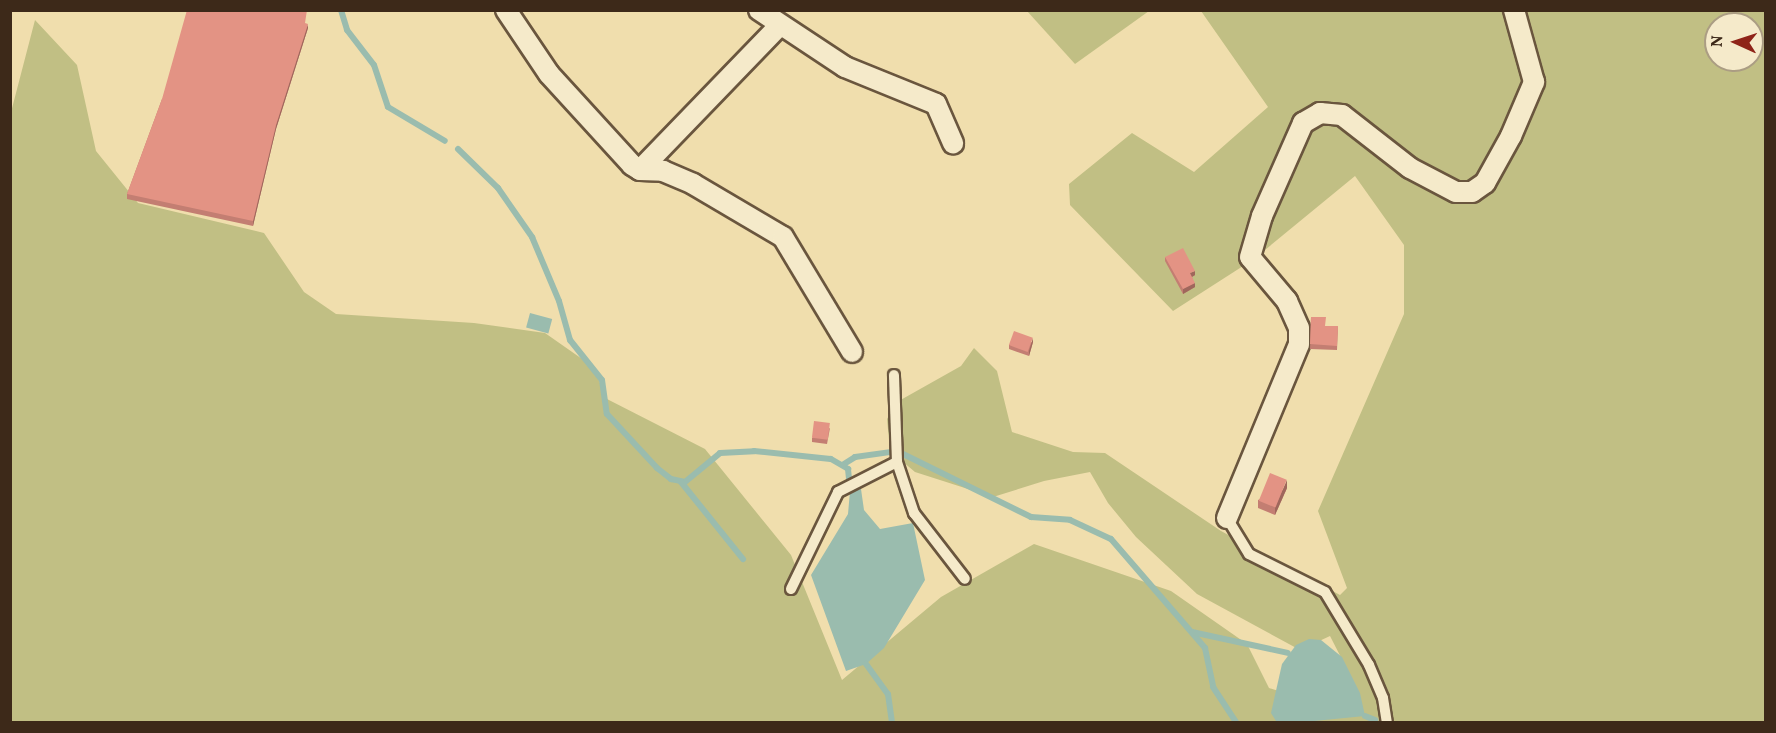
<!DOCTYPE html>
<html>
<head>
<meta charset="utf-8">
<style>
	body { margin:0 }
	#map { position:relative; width:1776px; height:733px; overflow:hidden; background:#f0dead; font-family:Vollkorn,serif }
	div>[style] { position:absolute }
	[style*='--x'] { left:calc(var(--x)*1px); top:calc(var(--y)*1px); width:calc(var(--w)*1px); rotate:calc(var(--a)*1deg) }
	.green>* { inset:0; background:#c1bf84 }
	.water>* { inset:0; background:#9abcae; transform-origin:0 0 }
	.stream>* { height:6px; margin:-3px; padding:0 3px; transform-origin:3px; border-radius:3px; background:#9abcae }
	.roads { filter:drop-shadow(2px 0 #6a563e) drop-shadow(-2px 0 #6a563e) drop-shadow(0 2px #6a563e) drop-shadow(0 -2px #6a563e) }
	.lane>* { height:10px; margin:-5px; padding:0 5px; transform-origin:5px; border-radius:5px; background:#f5eaca }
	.street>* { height:20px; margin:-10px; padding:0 10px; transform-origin:10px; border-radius:10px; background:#f5eaca }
	.wall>* { inset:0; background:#c37e72 }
	.shaded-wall>* { inset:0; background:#9f675c }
	.building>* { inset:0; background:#e39384; transform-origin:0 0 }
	span { translate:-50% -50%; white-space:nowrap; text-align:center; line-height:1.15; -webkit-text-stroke:6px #f5eaca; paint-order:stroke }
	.frame { position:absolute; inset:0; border:12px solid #3d2919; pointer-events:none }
	.north { position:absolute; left:1704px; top:12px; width:60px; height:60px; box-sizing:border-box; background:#f5eaca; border:2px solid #ab9d83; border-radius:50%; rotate:273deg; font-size:16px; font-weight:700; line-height:24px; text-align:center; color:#3d2919 }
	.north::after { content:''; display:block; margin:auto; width:21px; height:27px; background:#8f2418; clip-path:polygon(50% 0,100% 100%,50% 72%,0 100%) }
</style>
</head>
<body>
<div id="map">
	<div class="green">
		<div style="clip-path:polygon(1027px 11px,1149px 11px,1075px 64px)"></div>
		<div style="clip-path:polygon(evenodd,1201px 11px,1765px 11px,1765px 722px,11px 722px,10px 116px,35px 20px,77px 65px,96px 151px,138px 203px,264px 233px,304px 292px,336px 314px,474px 323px,545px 333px,595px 368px,605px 398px,705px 449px,791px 555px,842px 680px,941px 597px,1034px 544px,1171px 591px,1247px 644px,1269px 688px,1304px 699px,1351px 677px,1330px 636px,1300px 650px,1197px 594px,1136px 537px,1108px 503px,1090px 472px,1044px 481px,993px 497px,915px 472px,890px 451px,887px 419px,897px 402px,961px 366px,974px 348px,997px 371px,1012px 432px,1073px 452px,1105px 453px,1221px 531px,1340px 595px,1347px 588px,1318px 511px,1404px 314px,1404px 245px,1355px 176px,1254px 259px,1173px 311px,1070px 205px,1069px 184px,1132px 133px,1194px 172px,1268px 107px,1201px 11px,1716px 24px,1752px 24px,1752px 60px,1716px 60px,1716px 24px)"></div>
	</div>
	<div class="water">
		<div style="left:530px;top:313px;width:23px;height:15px;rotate:15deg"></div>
		<div style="clip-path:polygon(861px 489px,864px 510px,880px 529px,913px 523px,925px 580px,884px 648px,866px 664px,846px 671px,811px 575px,848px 514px,850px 491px)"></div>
		<div style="clip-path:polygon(1309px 639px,1321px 640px,1342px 657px,1360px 693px,1365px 716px,1304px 722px,1276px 721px,1271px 713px,1282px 664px,1296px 645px)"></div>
	</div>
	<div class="stream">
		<div style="--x:341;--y:10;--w:21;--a:73"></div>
		<div style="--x:347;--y:30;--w:44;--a:52.4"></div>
		<div style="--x:374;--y:65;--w:44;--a:71.6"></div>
		<div style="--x:388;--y:107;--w:66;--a:30.8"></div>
		<div style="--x:458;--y:149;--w:56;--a:44.3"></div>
		<div style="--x:498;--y:188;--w:60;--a:55.2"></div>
		<div style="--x:532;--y:237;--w:69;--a:67.1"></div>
		<div style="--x:559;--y:301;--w:41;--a:74.2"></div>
		<div style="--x:570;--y:340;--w:51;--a:51.3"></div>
		<div style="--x:602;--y:380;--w:34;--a:82"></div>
		<div style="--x:607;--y:414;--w:74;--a:47.2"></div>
		<div style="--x:657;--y:468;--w:18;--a:38"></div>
		<div style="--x:671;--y:479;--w:14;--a:12"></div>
		<div style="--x:685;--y:482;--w:45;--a:-39.6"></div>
		<div style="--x:720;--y:453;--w:34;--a:-3"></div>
		<div style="--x:754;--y:451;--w:77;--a:5.9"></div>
		<div style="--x:831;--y:459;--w:20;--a:30"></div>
		<div style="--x:848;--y:469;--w:10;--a:84"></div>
		<div style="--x:901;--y:453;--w:145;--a:26.2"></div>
		<div style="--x:1031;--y:517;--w:39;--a:4"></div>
		<div style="--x:1070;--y:520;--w:45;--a:24.9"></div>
		<div style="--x:1111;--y:539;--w:144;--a:49.2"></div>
		<div style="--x:1205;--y:648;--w:40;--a:78"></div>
		<div style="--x:1213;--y:687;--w:42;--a:56.7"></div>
		<div style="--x:844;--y:464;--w:13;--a:-32"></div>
		<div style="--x:855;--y:457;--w:35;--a:-8"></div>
		<div style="--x:681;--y:482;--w:99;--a:51.2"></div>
		<div style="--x:1192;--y:632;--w:98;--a:12.3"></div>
		<div style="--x:866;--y:664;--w:37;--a:54"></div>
		<div style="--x:888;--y:694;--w:28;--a:82"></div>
		<div style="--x:1365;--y:716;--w:11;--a:22"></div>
	</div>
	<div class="roads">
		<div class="lane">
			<div style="--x:897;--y:462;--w:54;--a:71.6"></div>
			<div style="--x:914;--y:513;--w:83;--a:52.3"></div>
			<div style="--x:1227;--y:518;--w:42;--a:58.6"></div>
			<div style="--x:1249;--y:554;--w:85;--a:26.6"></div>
			<div style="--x:1325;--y:592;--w:85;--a:58.9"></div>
			<div style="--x:1369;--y:665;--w:36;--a:67"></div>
			<div style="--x:1383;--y:698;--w:24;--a:81"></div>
			<div style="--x:791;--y:589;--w:108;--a:-64.1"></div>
			<div style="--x:838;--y:492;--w:66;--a:-27"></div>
			<div style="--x:897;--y:462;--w:87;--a:-92"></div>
		</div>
		<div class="street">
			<div style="--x:506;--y:10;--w:77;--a:56.1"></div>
			<div style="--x:549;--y:74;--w:123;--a:47.6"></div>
			<div style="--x:632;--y:165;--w:9;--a:32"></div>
			<div style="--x:640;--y:170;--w:23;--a:2"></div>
			<div style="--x:663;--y:171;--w:33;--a:23"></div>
			<div style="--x:693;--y:184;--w:104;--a:30.5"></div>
			<div style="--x:783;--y:237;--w:134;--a:59"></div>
			<div style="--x:759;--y:10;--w:103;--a:33.5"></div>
			<div style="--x:845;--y:67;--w:98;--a:22.1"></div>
			<div style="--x:936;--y:104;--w:43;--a:66.4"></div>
			<div style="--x:640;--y:170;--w:200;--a:-46"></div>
			<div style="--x:1227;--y:518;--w:188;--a:-67.5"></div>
			<div style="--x:1299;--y:344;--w:16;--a:-90"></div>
			<div style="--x:1299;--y:328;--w:30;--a:-114"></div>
			<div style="--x:1287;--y:301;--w:57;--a:-130.1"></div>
			<div style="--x:1250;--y:257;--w:43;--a:-73.7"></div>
			<div style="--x:1262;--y:216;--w:102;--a:-66.2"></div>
			<div style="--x:1303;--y:123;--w:20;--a:-30"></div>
			<div style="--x:1320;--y:113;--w:22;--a:5"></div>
			<div style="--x:1342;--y:115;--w:86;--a:37.9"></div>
			<div style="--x:1410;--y:168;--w:52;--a:27.6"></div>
			<div style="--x:1456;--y:192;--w:16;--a:0"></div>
			<div style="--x:1472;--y:192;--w:16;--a:-35"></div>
			<div style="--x:1485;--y:183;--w:54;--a:-61"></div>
			<div style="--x:1511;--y:136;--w:59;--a:-66.9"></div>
			<div style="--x:1534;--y:82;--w:75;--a:-105.5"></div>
		</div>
	</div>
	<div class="wall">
		<div style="clip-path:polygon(306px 24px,308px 28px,276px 129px,253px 226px,127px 199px,127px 194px,162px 99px)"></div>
		<div style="clip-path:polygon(1165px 257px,1195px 275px,1192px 277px,1195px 287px,1183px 294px,1165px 261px)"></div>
		<div style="clip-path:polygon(1311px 317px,1325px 326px,1338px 326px,1337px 350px,1310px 349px)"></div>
		<div style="clip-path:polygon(1033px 342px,1029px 356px,1009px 349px,1009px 345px)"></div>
		<div style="clip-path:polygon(830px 428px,827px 444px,812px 442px,812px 438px)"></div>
		<div style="clip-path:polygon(1287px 488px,1275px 515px,1258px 508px,1258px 500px)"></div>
	</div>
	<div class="shaded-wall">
		<div style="clip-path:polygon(308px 24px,308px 28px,276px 129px,253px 226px,253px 221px,276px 125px)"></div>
		<div style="clip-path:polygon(1195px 271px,1195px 275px,1190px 278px,1190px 273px)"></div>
		<div style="clip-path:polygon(1195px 283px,1195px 287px,1183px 294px,1183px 289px)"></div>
		<div style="clip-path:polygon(1033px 338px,1033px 342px,1029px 356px,1029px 351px)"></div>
		<div style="clip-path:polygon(1287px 480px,1287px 488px,1275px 515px,1275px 507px)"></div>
	</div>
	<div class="building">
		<div style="clip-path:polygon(187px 10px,307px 10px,305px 23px,308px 24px,276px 125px,253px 221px,127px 194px,162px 99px)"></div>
		<div style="clip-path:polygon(1183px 248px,1195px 271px,1190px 273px,1195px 283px,1183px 289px,1165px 257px)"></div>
		<div style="clip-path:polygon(1311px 317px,1326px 317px,1325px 326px,1338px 326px,1337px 346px,1310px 344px)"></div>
		<div style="left:1014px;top:331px;width:20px;height:15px;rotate:20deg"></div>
		<div style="left:814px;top:421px;width:16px;height:17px;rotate:7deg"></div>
		<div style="left:1270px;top:473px;width:18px;height:30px;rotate:22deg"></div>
	</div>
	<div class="frame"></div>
	<div class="north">N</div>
</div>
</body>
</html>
